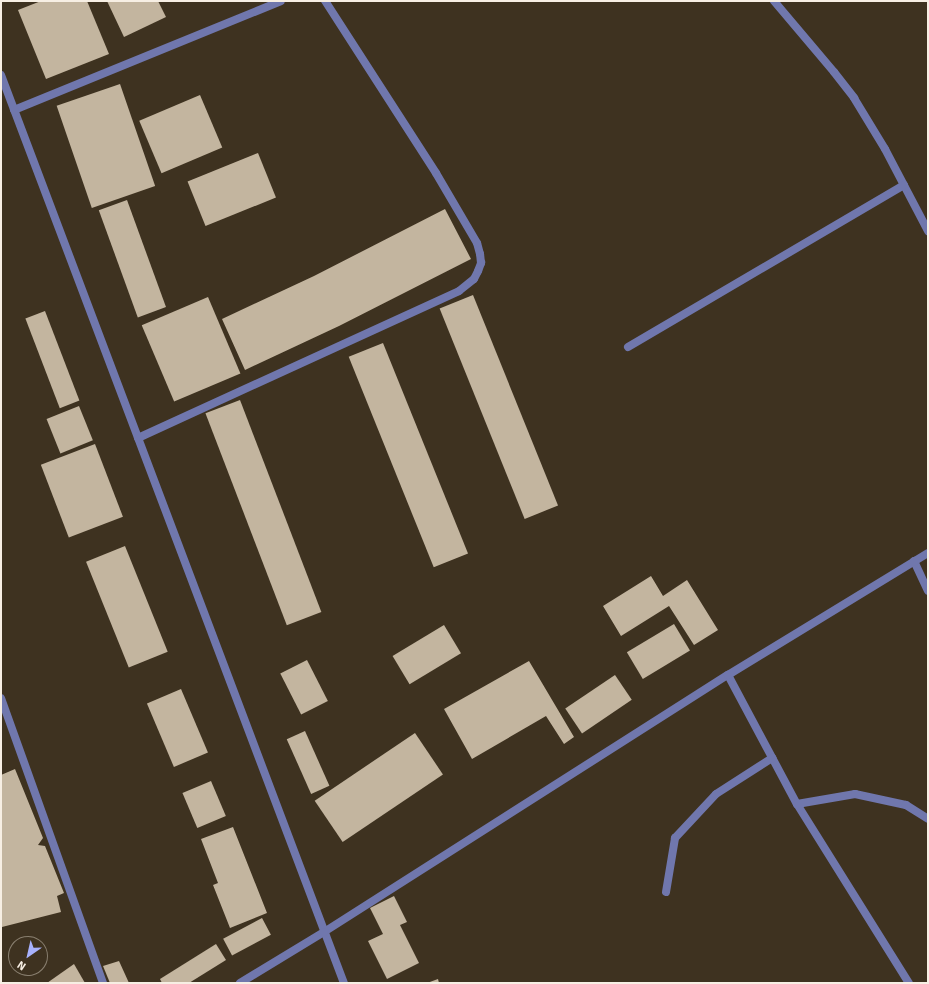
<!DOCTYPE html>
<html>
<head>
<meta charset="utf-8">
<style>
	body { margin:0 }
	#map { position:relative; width:929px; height:984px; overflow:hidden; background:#3e3220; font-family:Signika,sans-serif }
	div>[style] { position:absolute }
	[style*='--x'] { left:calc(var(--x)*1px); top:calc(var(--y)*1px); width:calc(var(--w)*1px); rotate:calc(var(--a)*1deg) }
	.building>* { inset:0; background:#c3b59f; transform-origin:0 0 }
	.service>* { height:8px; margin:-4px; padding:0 4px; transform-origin:4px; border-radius:4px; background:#7077ad }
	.minor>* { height:8px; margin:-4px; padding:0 4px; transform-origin:4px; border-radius:4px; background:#7077ad }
	.tertiary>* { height:8px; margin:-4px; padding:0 4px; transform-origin:4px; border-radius:4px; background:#7077ad }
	span { translate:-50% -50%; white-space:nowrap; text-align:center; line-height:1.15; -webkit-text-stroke:4px #3e3220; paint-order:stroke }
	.frame { position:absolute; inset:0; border:2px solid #f7efe4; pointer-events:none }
	.north { position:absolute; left:8px; top:936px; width:40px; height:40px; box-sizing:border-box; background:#3e3220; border:1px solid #887e6e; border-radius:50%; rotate:214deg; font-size:11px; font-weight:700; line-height:16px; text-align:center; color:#f7efe4 }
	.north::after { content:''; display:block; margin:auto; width:14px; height:18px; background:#a7b1fc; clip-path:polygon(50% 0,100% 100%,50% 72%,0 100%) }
</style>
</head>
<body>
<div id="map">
	<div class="building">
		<div style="clip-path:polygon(41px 1px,87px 1px,109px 54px,46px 79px,18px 10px)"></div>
		<div style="clip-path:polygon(107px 1px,158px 1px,166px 17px,124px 37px)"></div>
		<div style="left:120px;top:84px;width:108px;height:67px;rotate:71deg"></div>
		<div style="left:200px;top:95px;width:57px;height:66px;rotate:67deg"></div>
		<div style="left:258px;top:153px;width:48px;height:76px;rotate:68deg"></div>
		<div style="left:127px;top:200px;width:114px;height:30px;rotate:70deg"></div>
		<div style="clip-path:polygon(445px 209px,471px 259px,339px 326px,245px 370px,222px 319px,314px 276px)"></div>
		<div style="left:473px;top:295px;width:227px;height:36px;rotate:68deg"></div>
		<div style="left:208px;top:297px;width:83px;height:72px;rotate:67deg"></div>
		<div style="left:45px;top:311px;width:96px;height:21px;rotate:69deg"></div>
		<div style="left:383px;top:343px;width:227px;height:37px;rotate:68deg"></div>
		<div style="left:240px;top:400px;width:227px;height:37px;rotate:69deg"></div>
		<div style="left:79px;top:406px;width:37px;height:35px;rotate:68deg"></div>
		<div style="left:95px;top:444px;width:78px;height:58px;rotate:69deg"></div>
		<div style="left:125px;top:546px;width:114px;height:42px;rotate:68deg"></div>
		<div style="clip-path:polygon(651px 576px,663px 596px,687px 580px,718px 630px,694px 645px,669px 606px,621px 636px,603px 606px)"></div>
		<div style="left:674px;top:624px;width:31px;height:55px;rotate:59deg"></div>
		<div style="left:444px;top:625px;width:33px;height:60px;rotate:59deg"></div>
		<div style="left:307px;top:660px;width:46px;height:30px;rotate:63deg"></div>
		<div style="clip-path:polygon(529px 661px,574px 737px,564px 744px,546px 716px,472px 759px,444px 709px)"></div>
		<div style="left:615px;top:675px;width:30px;height:60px;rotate:56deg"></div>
		<div style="left:181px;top:689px;width:69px;height:37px;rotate:67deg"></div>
		<div style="left:305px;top:731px;width:60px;height:20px;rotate:66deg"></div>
		<div style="left:415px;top:733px;width:50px;height:121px;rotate:56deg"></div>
		<div style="clip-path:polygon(15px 769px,43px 838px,38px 845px,45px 846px,64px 893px,57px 896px,61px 912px,2px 927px,1px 775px)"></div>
		<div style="left:211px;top:781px;width:38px;height:31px;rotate:67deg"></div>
		<div style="clip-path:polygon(233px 827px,267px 913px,230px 928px,213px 885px,218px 883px,201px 839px)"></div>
		<div style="clip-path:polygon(394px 896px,407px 922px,400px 925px,419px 963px,387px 979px,368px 941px,383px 934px,370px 908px)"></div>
		<div style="left:262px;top:918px;width:19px;height:44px;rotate:62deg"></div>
		<div style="clip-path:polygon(216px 944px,226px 960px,189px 983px,162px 983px,160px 979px)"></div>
		<div style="clip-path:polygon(119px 961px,129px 983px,110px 983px,103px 966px)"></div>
		<div style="clip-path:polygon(74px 964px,85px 983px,47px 983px)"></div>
		<div style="clip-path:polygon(438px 979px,439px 983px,427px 983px)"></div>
	</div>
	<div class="service">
		<div style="--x:914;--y:561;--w:33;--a:65"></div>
		<div style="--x:728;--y:675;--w:146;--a:61.9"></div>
		<div style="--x:797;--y:804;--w:211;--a:58"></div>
		<div style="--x:797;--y:804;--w:59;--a:-9.8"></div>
		<div style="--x:855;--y:794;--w:52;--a:12.2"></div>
		<div style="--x:906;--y:805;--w:26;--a:32"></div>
		<div style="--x:666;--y:892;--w:55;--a:-80.5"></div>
		<div style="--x:675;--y:838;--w:60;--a:-47"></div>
		<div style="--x:716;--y:794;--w:67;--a:-32.7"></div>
	</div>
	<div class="minor">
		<div style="--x:774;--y:1;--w:93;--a:49.8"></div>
		<div style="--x:834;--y:72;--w:33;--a:52"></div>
		<div style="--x:854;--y:98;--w:60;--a:58.7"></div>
		<div style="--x:885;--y:149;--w:93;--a:62.3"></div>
		<div style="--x:14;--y:110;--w:288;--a:-22.2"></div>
		<div style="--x:628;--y:347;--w:320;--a:-30.4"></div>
		<div style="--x:138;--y:438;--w:353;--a:-24.6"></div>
		<div style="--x:459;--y:291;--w:19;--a:-39"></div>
		<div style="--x:474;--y:279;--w:9;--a:-63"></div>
		<div style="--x:478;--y:271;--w:9;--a:-69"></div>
		<div style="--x:481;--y:263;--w:9;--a:-96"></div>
		<div style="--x:480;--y:254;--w:11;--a:-105"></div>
		<div style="--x:477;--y:243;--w:81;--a:-120.4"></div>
		<div style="--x:436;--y:173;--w:205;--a:-122.8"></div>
		<div style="--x:1;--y:698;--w:303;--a:70.3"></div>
		<div style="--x:324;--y:932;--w:479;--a:-32.5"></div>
		<div style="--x:728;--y:675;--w:234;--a:-31.4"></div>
	</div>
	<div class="tertiary">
		<div style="--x:1;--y:75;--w:971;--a:69.31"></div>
		<div style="--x:240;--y:983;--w:98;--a:-31.3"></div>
	</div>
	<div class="frame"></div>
	<div class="north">N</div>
</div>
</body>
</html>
